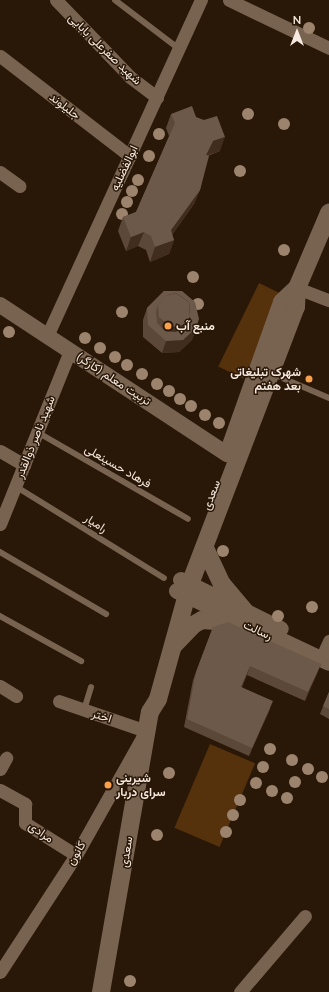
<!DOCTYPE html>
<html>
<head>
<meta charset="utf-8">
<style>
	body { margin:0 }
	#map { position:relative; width:329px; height:992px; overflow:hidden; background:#291707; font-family:Lato,Vazirmatn,sans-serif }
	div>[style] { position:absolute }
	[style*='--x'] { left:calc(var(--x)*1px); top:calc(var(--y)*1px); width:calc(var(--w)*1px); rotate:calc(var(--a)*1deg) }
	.green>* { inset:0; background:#55310c; transform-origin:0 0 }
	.service>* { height:6px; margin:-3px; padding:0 3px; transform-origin:3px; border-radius:3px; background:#786250 }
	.minor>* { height:13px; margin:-6.5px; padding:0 6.5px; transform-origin:6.5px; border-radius:6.5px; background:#786250 }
	.tertiary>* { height:16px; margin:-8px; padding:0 8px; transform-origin:8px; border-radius:8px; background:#786250 }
	.secondary>* { height:18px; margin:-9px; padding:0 9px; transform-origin:9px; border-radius:9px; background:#786250 }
	.trees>* { width:12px; height:12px; margin:-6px; border-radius:50%; background:#9c836e }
	.wall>* { inset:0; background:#5c4838 }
	.shaded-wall>* { inset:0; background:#402d1d }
	.building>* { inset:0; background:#6c5949 }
	.dots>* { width:11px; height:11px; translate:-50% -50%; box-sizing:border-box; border:2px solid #291707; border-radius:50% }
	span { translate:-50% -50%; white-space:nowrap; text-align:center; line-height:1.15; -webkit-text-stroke:3px #291707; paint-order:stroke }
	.street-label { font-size:12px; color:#f5e8de }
	.poi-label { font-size:12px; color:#f5e8de; font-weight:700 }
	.left { translate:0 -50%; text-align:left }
	.right { translate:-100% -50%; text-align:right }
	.north { position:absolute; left:277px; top:12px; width:40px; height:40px; -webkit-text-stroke:3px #291707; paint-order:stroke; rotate:0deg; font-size:11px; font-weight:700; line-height:16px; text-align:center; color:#f5e8de }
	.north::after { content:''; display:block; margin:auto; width:14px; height:18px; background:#f5e8de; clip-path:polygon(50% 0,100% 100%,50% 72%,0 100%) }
</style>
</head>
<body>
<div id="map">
	<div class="green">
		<div style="left:259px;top:283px;width:28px;height:93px;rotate:26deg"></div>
		<div style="left:210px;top:744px;width:49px;height:91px;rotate:23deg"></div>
	</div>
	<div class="service">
		<div style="--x:115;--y:0;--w:81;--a:37.4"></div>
		<div style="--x:273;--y:374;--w:61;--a:23.2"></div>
		<div style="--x:37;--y:432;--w:174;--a:29.9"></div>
		<div style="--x:15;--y:486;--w:175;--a:31.7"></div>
		<div style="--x:0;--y:552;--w:123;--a:30.3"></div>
		<div style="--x:0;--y:616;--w:93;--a:29.1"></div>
		<div style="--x:84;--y:710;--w:24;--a:-73"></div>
	</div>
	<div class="minor">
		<div style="--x:56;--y:0;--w:107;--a:46.1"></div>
		<div style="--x:130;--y:77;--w:34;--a:37"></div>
		<div style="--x:229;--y:0;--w:111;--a:25.6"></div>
		<div style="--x:0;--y:56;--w:164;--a:37.6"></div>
		<div style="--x:0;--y:172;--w:24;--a:36"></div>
		<div style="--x:297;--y:288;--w:34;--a:21"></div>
		<div style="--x:47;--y:336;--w:370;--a:-65.4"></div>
		<div style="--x:0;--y:451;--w:28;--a:30"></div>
		<div style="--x:0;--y:524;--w:187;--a:-68"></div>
		<div style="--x:325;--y:650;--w:10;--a:-66"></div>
		<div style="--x:0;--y:686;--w:19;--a:32"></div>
		<div style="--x:0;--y:769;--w:13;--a:-61"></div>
		<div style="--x:0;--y:790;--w:29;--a:29"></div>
		<div style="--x:25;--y:804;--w:19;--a:90"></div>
		<div style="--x:25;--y:823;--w:60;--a:32.1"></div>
		<div style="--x:0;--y:972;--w:140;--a:-57"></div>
		<div style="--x:76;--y:855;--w:142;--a:-60.6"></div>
		<div style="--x:146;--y:731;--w:92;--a:-161"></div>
		<div style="--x:240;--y:992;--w:100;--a:-49.5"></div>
	</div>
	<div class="tertiary">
		<div style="--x:0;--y:305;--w:272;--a:33.3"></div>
		<div style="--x:181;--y:580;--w:111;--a:26.1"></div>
		<div style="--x:177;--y:591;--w:168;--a:25.3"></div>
	</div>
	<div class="secondary">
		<div style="--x:229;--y:451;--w:158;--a:-70.4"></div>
		<div style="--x:282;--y:302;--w:21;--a:-43"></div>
		<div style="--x:205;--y:548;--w:40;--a:65"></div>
		<div style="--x:222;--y:584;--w:35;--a:50"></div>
		<div style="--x:174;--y:645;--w:28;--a:-46"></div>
		<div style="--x:193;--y:625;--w:10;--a:-29"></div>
		<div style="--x:202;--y:620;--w:41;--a:4.2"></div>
		<div style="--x:101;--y:992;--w:284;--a:-80.1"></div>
		<div style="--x:150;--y:712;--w:15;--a:-58"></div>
		<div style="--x:158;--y:699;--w:119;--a:-74.5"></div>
		<div style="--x:190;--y:584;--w:297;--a:-69.1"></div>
		<div style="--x:296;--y:307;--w:19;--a:-87"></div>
		<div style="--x:297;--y:288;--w:82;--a:-66.9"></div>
	</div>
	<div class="trees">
		<div style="left:309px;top:28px"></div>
		<div style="left:248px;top:114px"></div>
		<div style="left:284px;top:124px"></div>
		<div style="left:159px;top:134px"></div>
		<div style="left:149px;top:156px"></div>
		<div style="left:240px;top:171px"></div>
		<div style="left:138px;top:180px"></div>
		<div style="left:132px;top:191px"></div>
		<div style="left:127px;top:202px"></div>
		<div style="left:122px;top:214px"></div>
		<div style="left:284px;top:250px"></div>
		<div style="left:193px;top:277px"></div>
		<div style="left:198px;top:304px"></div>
		<div style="left:122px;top:312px"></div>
		<div style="left:9px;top:332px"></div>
		<div style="left:85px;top:338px"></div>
		<div style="left:100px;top:348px"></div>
		<div style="left:115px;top:357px"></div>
		<div style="left:127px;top:365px"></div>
		<div style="left:142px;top:374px"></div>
		<div style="left:157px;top:384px"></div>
		<div style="left:169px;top:391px"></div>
		<div style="left:180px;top:399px"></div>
		<div style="left:191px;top:406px"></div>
		<div style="left:205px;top:415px"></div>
		<div style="left:219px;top:423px"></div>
		<div style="left:223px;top:551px"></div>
		<div style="left:312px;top:607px"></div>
		<div style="left:278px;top:616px"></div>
		<div style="left:270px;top:749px"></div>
		<div style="left:292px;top:760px"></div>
		<div style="left:263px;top:767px"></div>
		<div style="left:308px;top:769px"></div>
		<div style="left:169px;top:773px"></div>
		<div style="left:322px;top:777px"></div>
		<div style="left:295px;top:782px"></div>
		<div style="left:256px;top:783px"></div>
		<div style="left:272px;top:791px"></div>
		<div style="left:287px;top:798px"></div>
		<div style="left:240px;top:800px"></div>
		<div style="left:233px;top:815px"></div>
		<div style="left:226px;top:832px"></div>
		<div style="left:157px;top:835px"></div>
		<div style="left:130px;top:981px"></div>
	</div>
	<div class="wall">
		<div style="clip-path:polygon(171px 114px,196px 117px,220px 151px,208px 156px,200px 190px,194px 204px,172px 235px,174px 240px,169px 254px,150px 262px,146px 250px,138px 246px,126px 251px,118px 231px,123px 217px,136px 212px,169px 136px,166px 128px)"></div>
		<div style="clip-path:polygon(164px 291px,196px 328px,192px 340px,179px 352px,162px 353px,143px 337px,143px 320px,147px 308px)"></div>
		<div style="clip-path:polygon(213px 627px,321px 664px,305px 701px,247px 675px,242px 687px,270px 709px,249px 756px,184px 727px,193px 680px)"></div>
		<div style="clip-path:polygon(329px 692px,329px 719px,320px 714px)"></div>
	</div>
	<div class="shaded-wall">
		<div style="clip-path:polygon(225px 137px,220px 151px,208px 155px,206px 155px,213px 141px)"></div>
		<div style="clip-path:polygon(200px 190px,194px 204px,166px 243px,174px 240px,169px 254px,150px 262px,155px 247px,171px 230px)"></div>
		<div style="clip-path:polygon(144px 232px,138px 246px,126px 251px,131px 237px)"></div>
		<div style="clip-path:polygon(190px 317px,196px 328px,192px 340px,179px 352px,162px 353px,166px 341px,167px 341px,172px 327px)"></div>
		<div style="clip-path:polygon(321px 664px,318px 672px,305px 701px,308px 692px)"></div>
		<div style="clip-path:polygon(250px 666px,247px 675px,238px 695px,241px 687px)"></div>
		<div style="clip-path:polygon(273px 701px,270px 709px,249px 756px,252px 748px)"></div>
	</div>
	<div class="building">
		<div style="clip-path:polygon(192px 106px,196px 117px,204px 120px,217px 116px,225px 137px,213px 141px,206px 155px,209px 156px,200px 190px,171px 230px,174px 240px,155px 247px,151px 236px,144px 232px,131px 237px,123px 217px,136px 212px,175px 123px,171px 114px)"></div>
		<div style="clip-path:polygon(evenodd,164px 291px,182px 291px,195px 302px,199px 319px,196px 328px,183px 340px,166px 341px,148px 325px,147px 308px,164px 291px,176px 293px,189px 302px,190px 317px,188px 323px,176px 332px,165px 331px,157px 323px,156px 311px,158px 305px,165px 296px,176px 293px)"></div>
		<div style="clip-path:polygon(176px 293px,189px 302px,190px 317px,183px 325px,172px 327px,159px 317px,158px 305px,165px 296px)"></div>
		<div style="clip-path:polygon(228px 622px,321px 664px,308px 692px,250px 666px,241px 687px,273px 701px,252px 748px,187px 719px,196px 672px,213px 627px)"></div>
		<div style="clip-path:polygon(329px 692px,329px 709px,323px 706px)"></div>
	</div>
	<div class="dots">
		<div style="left:168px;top:326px;background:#f9a04c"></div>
		<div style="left:309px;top:379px;background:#f9a04c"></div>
		<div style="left:108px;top:785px;background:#f9a04c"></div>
	</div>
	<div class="street-label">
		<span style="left:105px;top:49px;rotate:44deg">شهید صفرعلی بابایی</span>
		<span style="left:65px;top:106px;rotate:38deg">جلیلوند</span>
		<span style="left:124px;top:168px;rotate:-65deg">ابوالفضلیه</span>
		<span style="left:114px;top:379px;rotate:33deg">تربیت معلم (کارگر)</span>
		<span style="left:35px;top:437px;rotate:-68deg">شهید ناصر ذوالقدر</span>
		<span style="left:118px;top:466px;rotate:30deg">فرهاد حسینعلی</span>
		<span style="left:211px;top:495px;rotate:-69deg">سعدی</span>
		<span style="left:96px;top:523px;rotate:32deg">رامیار</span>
		<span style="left:258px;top:630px;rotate:25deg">رسالت</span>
		<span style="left:102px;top:716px;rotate:18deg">اختر</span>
		<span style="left:41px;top:832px;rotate:34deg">مرادی</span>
		<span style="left:126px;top:852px;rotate:-81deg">سعدی</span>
		<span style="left:76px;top:853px;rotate:-59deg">کانون</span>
	</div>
	<div class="poi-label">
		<span class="left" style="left:176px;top:326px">منبع آب</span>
		<span class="right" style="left:301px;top:379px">شهرک تبلیغاتی<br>بعد هفتم</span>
		<span class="left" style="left:116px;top:785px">شیرینی<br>سرای دربار</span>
	</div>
	<div class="north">N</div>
</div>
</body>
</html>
